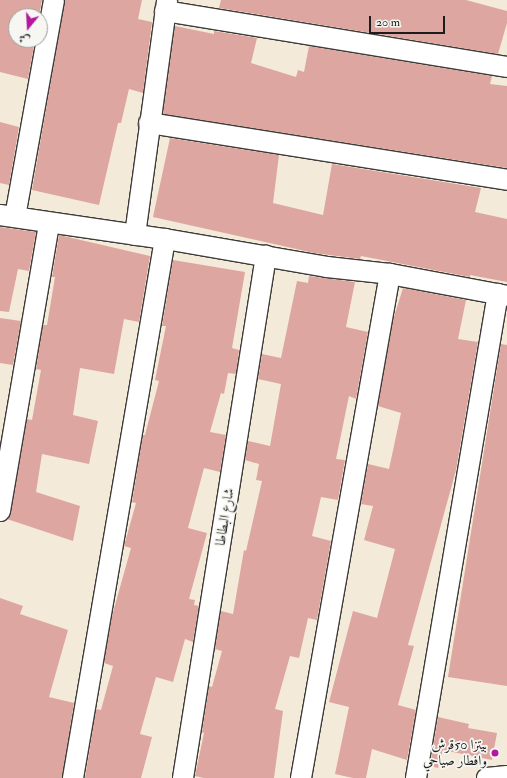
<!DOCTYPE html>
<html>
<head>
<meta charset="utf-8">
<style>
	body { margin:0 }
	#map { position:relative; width:507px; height:778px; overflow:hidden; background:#f3ead9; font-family:"IM FELL Double Pica",Amiri,serif }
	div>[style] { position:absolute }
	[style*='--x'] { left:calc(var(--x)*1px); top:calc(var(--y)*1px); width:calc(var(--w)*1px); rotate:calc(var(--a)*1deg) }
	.building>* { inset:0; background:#dea6a1 }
	.roads { filter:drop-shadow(1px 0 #3c3b38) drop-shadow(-1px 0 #3c3b38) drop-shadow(0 1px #3c3b38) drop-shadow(0 -1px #3c3b38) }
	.street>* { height:20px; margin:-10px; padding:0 10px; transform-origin:10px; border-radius:10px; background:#fff }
	.dots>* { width:11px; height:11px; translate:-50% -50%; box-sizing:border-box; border:2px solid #f6f6f2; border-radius:50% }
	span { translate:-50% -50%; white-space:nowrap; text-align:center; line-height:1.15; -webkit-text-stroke:3.5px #f6f6f2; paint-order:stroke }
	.street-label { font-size:14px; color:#1c1c1c }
	.poi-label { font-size:14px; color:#1c1c1c }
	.right { translate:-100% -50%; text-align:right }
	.north { position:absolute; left:8px; top:8px; width:40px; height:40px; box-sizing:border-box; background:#f6f6f2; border:1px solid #9f9f9c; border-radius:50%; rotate:198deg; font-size:11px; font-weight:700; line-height:16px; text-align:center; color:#1c1c1c }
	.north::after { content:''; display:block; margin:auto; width:14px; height:18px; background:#b5179e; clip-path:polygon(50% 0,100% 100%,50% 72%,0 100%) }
	.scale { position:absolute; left:369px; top:16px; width:76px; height:18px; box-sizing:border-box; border:2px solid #1c1c1c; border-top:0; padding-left:5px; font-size:12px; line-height:14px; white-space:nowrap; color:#1c1c1c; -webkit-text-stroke:3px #f6f6f2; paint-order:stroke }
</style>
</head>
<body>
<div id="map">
	<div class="building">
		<div style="clip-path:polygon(0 0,42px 0,39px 16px,16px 16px,16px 40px,35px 40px,28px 79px,0 72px)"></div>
		<div style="clip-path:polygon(65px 0,142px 0,138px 19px,152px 22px,143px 93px,129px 89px,121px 123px,118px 123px,99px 205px,32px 190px)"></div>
		<div style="clip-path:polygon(221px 0,466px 0,507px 11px,507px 23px,498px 54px,219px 8px)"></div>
		<div style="clip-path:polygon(175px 26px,214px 34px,214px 31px,257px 38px,251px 63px,296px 77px,298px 70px,304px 72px,309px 46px,492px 76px,490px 84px,507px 86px,507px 168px,163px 114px)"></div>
		<div style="clip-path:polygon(0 122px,19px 127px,9px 185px,0 183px)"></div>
		<div style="clip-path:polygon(170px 138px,279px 155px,273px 203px,323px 215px,332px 164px,481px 188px,475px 212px,507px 219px,507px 282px,470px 275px,470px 277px,361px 256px,360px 259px,314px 253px,153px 217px)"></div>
		<div style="clip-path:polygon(0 227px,36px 232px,29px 271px,18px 269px,9px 312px,0 311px)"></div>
		<div style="clip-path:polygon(59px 235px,150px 256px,139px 322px,124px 319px,114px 374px,80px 368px,73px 415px,98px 421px,89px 464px,42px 454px,36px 492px,80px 506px,73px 541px,7px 519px,11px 513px,27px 419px,32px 420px,41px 370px,36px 369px,43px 325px,47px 325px,55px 277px,52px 277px)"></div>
		<div style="clip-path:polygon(173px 260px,245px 272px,232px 348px,239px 350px,236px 374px,228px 373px,224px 394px,221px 393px,210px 432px,226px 435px,220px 472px,204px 468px,188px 528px,207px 533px,189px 599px,195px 600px,194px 605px,199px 606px,193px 642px,185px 639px,173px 682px,156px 677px,140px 734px,152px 737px,141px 778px,85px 778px,96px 709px,101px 710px,113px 666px,104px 663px,112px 616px,131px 548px,124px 546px,136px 503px,132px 502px,143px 435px,145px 435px,159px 381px,155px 380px,166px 326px,162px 326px)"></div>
		<div style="clip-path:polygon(309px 276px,355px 282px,346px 327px,368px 332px,356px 399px,349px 396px,336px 459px,345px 460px,338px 500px,321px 497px,312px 536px,331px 541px,317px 620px,308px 618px,299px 658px,290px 656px,275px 709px,283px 711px,274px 778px,204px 778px,195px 776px,204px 733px,202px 732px,209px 686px,212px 687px,222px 651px,215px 649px,221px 611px,233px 614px,244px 550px,246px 551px,262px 481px,256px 480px,259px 464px,245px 460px,248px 441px,270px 446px,281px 384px,258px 379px,262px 354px,281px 358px,297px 281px,308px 283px)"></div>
		<div style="clip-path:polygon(403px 288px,466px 300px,458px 339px,478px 342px,456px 470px,408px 645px,414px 646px,398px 705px,416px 710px,407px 760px,372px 749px,366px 778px,353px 778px,335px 774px,349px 707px,329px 702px,353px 611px,377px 618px,395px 549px,364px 540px,373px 506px,361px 504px,368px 464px,389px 469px,401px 413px,378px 406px,393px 320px)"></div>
		<div style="clip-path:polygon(0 318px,21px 321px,13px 365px,0 363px)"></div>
		<div style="clip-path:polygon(501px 344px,507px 345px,507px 686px,448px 677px)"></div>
		<div style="clip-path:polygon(0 598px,23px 606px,20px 614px,68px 630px,49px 697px,74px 703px,62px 778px,0 778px)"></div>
		<div style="clip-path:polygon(438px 717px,469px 724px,468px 728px,497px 733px,492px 760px,443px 750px,438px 768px,430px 766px)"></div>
	</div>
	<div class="roads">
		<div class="street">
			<div style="--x:165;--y:11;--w:347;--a:9.3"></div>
			<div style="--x:149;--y:123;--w:363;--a:9"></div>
			<div style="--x:0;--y:215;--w:167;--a:8.3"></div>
			<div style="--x:165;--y:239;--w:164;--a:9.8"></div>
			<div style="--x:327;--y:267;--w:63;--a:6.3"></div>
			<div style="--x:390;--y:274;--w:119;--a:10.6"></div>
			<div style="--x:15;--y:217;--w:220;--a:-79.8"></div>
			<div style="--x:135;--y:235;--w:237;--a:-82.2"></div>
			<div style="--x:0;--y:511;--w:292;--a:-80.3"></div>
			<div style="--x:73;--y:778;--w:547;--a:-80.31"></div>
			<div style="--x:183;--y:778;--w:529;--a:-80.97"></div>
			<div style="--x:301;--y:778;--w:512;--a:-79.99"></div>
			<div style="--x:416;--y:778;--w:491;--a:-80.4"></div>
			<div style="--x:487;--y:778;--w:20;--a:-6"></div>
		</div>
	</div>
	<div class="dots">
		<div style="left:495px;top:753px;background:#b5179e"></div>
	</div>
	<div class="street-label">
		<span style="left:225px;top:517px;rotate:-81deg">شارع البطاطا</span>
	</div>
	<div class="poi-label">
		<span class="right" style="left:487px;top:753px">بيتزا 50قرش<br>وافطار صياحي</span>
	</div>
	<div class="north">ش</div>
	<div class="scale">20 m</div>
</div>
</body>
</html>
